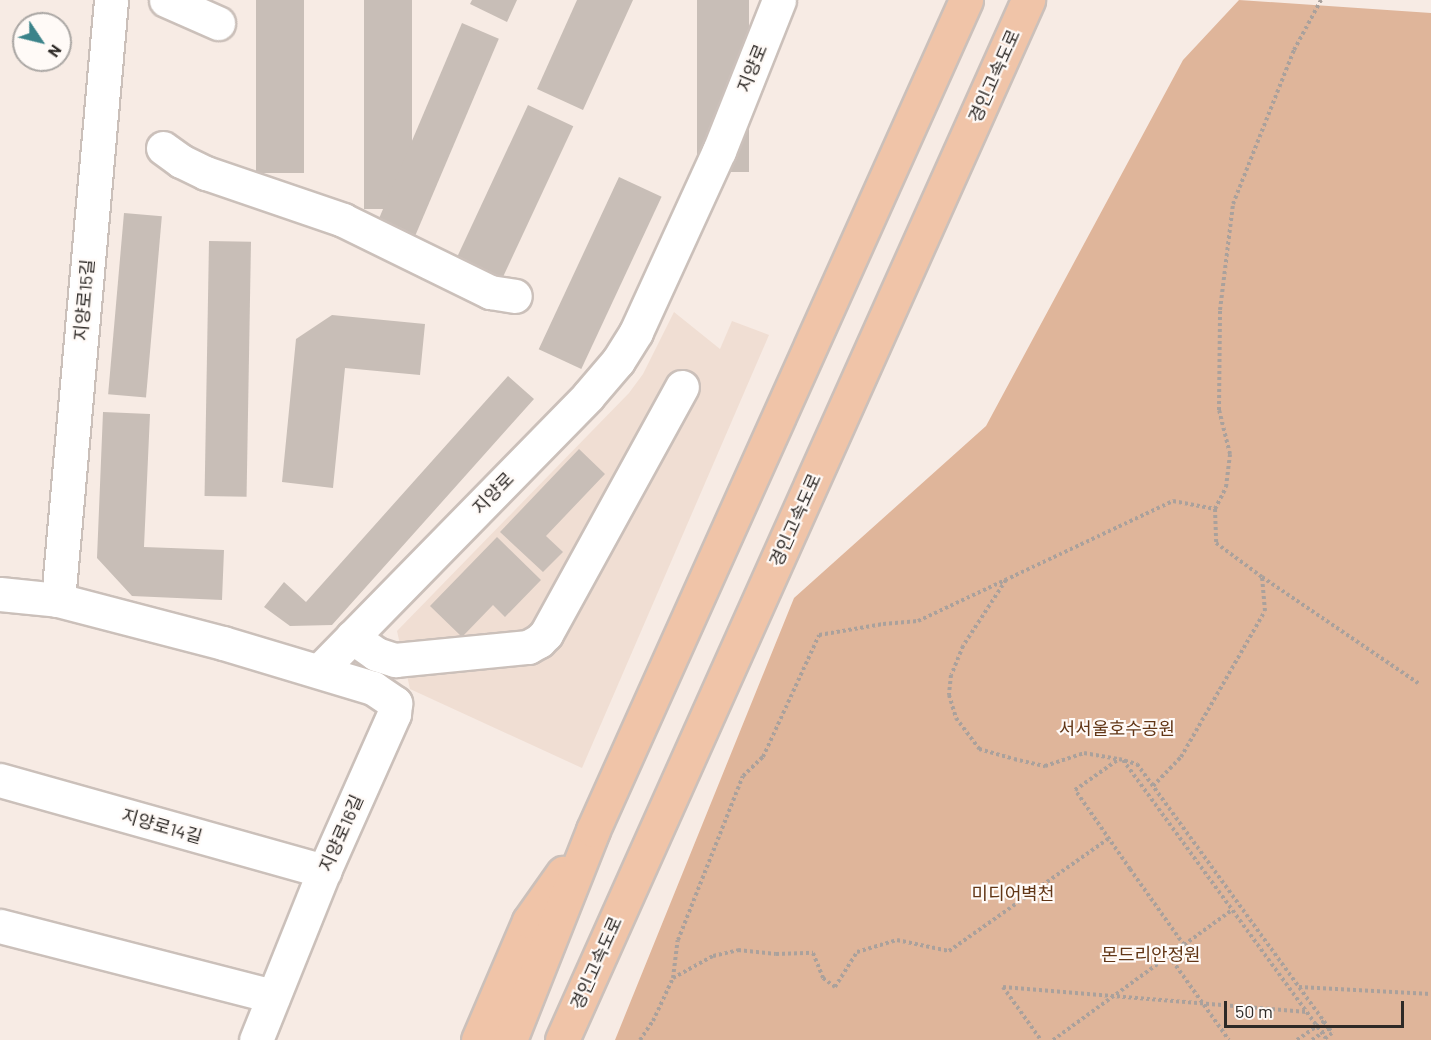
<!DOCTYPE html>
<html>
<head>
<meta charset="utf-8">
<style>
	body { margin:0 }
	#map { position:relative; width:1431px; height:1040px; overflow:hidden; background:#f7ebe4; font-family:Barlow,"Noto Sans KR",sans-serif }
	div>[style] { position:absolute }
	[style*='--x'] { left:calc(var(--x)*1px); top:calc(var(--y)*1px); width:calc(var(--w)*1px); rotate:calc(var(--a)*1deg) }
	.built>* { inset:0; background:#f0ded3 }
	.green>* { inset:0; background:#dfb59a }
	.building>* { inset:0; background:#c8beb7; transform-origin:0 0 }
	.path>* { height:4px; margin-top:-2px; transform-origin:0; background:repeating-linear-gradient(90deg,#aaa19c 0 3px,transparent 0 6px) }
	.roads { filter:drop-shadow(2px 0 #cbc0ba) drop-shadow(-2px 0 #cbc0ba) drop-shadow(0 2px #cbc0ba) drop-shadow(0 -2px #cbc0ba) }
	.minor>* { height:33px; margin:-16.5px; padding:0 16.5px; transform-origin:16.5px; border-radius:16.5px; background:#fff }
	.highway>* { height:33px; margin:-16.5px; padding:0 16.5px; transform-origin:16.5px; border-radius:16.5px; background:#f0c4a8 }
	.path-bridge>* { height:4px; margin-top:-2px; transform-origin:0; background:repeating-linear-gradient(90deg,#aaa19c 0 3px,transparent 0 6px) }
	span { translate:-50% -50%; white-space:nowrap; text-align:center; line-height:1.15; -webkit-text-stroke:4.5px #fffaf7; paint-order:stroke }
	.street-label { font-size:18px; color:#2e2a27 }
	.park-label { font-size:18px; color:#623616 }
	.north { position:absolute; left:12px; top:12px; width:60px; height:60px; box-sizing:border-box; background:#fffaf7; border:2px solid #aba7a4; border-radius:50%; rotate:125deg; font-size:16px; font-weight:700; line-height:24px; text-align:center; color:#2e2a27 }
	.north::after { content:''; display:block; margin:auto; width:21px; height:27px; background:#3b838a; clip-path:polygon(50% 0,100% 100%,50% 72%,0 100%) }
	.scale { position:absolute; left:1224px; top:1001px; width:180px; height:27px; box-sizing:border-box; border:3px solid #2e2a27; border-top:0; padding-left:8px; font-size:18px; line-height:21px; white-space:nowrap; color:#2e2a27; -webkit-text-stroke:4px #fffaf7; paint-order:stroke }
</style>
</head>
<body>
<div id="map">
	<div class="built">
		<div style="clip-path:polygon(674px 312px,720px 349px,732px 321px,769px 335px,582px 768px,410px 689px,397px 631px,629px 393px,643px 374px)"></div>
	</div>
	<div class="green">
		<div style="clip-path:polygon(1239px 0,1431px 13px,1431px 1040px,615px 1040px,794px 598px,986px 426px,1183px 60px)"></div>
	</div>
	<div class="building">
		<div style="left:256px;top:0;width:48px;height:173px"></div>
		<div style="left:364px;top:0;width:48px;height:209px"></div>
		<div style="clip-path:polygon(472px 0,517px 0,507px 22px,470px 4px)"></div>
		<div style="clip-path:polygon(577px 0,633px 0,583px 110px,537px 89px)"></div>
		<div style="left:697px;top:0;width:52px;height:172px"></div>
		<div style="left:462px;top:23px;width:40px;height:217px;rotate:23deg"></div>
		<div style="left:528px;top:105px;width:50px;height:177px;rotate:25deg"></div>
		<div style="left:619px;top:177px;width:47px;height:190px;rotate:25deg"></div>
		<div style="left:124px;top:213px;width:38px;height:182px;rotate:5deg"></div>
		<div style="left:209px;top:241px;width:42px;height:255px;rotate:1deg"></div>
		<div style="clip-path:polygon(332px 315px,425px 324px,420px 375px,345px 368px,333px 488px,282px 482px,296px 339px)"></div>
		<div style="clip-path:polygon(508px 376px,534px 399px,332px 625px,290px 626px,264px 607px,284px 582px,306px 602px)"></div>
		<div style="clip-path:polygon(103px 412px,150px 414px,144px 547px,224px 550px,222px 600px,132px 596px,97px 558px)"></div>
		<div style="clip-path:polygon(579px 449px,605px 474px,546px 536px,563px 552px,543px 572px,500px 532px)"></div>
		<div style="clip-path:polygon(497px 537px,541px 580px,505px 617px,493px 605px,462px 637px,430px 606px)"></div>
	</div>
	<div class="path">
		<div style="--x:1215;--y:509;--w:25;--a:-63"></div>
		<div style="--x:1226;--y:487;--w:33;--a:-83"></div>
		<div style="--x:1230;--y:454;--w:45;--a:-104"></div>
		<div style="--x:1219;--y:410;--w:100;--a:-89.4"></div>
		<div style="--x:1220;--y:310;--w:107;--a:-83"></div>
		<div style="--x:1233;--y:204;--w:166;--a:-68.4"></div>
		<div style="--x:1294;--y:50;--w:57;--a:-61.6"></div>
		<div style="--x:1006;--y:580;--w:79;--a:123.1"></div>
		<div style="--x:963;--y:646;--w:31;--a:112"></div>
		<div style="--x:951;--y:675;--w:20;--a:96"></div>
		<div style="--x:949;--y:695;--w:24;--a:73"></div>
		<div style="--x:956;--y:718;--w:39;--a:53"></div>
		<div style="--x:979;--y:749;--w:36;--a:16"></div>
		<div style="--x:1014;--y:759;--w:32;--a:13"></div>
		<div style="--x:1045;--y:766;--w:41;--a:-18.4"></div>
		<div style="--x:1084;--y:753;--w:36;--a:10"></div>
		<div style="--x:1123;--y:760;--w:344;--a:53.9"></div>
		<div style="--x:1153;--y:786;--w:40;--a:-46"></div>
		<div style="--x:1181;--y:757;--w:168;--a:-60.1"></div>
		<div style="--x:1265;--y:611;--w:34;--a:-95"></div>
		<div style="--x:1262;--y:577;--w:189;--a:34.2"></div>
		<div style="--x:1130;--y:869;--w:96;--a:-124.8"></div>
		<div style="--x:1075;--y:790;--w:54;--a:-35.2"></div>
		<div style="--x:1119;--y:759;--w:19;--a:16"></div>
		<div style="--x:1137;--y:764;--w:326;--a:54"></div>
		<div style="--x:1329;--y:1028;--w:6;--a:59"></div>
		<div style="--x:1332;--y:1033;--w:11;--a:142"></div>
		<div style="--x:1169;--y:956;--w:103;--a:54.5"></div>
		<div style="--x:673;--y:978;--w:46;--a:-28.8"></div>
		<div style="--x:713;--y:956;--w:26;--a:-13"></div>
		<div style="--x:738;--y:950;--w:38;--a:6"></div>
		<div style="--x:776;--y:954;--w:37;--a:-2"></div>
		<div style="--x:813;--y:953;--w:27;--a:68"></div>
		<div style="--x:823;--y:978;--w:15;--a:37"></div>
		<div style="--x:835;--y:987;--w:41;--a:-57.8"></div>
		<div style="--x:857;--y:952;--w:42;--a:-16.7"></div>
		<div style="--x:897;--y:940;--w:53;--a:11.9"></div>
		<div style="--x:949;--y:951;--w:196;--a:-35.2"></div>
		<div style="--x:1003;--y:987;--w:65;--a:54.4"></div>
		<div style="--x:1299;--y:987;--w:132;--a:3"></div>
		<div style="--x:640;--y:1040;--w:23;--a:-56"></div>
		<div style="--x:653;--y:1021;--w:47;--a:-65.1"></div>
		<div style="--x:673;--y:978;--w:38;--a:-83"></div>
		<div style="--x:678;--y:940;--w:176;--a:-68.4"></div>
		<div style="--x:743;--y:776;--w:28;--a:-44"></div>
		<div style="--x:763;--y:757;--w:134;--a:-65.3"></div>
		<div style="--x:819;--y:635;--w:65;--a:-9.8"></div>
		<div style="--x:883;--y:624;--w:35;--a:-5"></div>
		<div style="--x:918;--y:621;--w:282;--a:-25.2"></div>
		<div style="--x:1173;--y:501;--w:43;--a:10.8"></div>
		<div style="--x:1215;--y:509;--w:34;--a:88"></div>
		<div style="--x:1216;--y:543;--w:57;--a:36.5"></div>
		<div style="--x:1053;--y:1040;--w:221;--a:-36"></div>
		<div style="--x:1297;--y:1040;--w:33;--a:-35"></div>
		<div style="--x:1312;--y:1040;--w:21;--a:-35"></div>
	</div>
	<div class="roads">
		<div class="minor">
			<div style="--x:166;--y:0;--w:57;--a:23.9"></div>
			<div style="--x:163;--y:148;--w:22;--a:36"></div>
			<div style="--x:181;--y:161;--w:28;--a:26"></div>
			<div style="--x:206;--y:173;--w:145;--a:18.9"></div>
			<div style="--x:343;--y:220;--w:164;--a:26.1"></div>
			<div style="--x:490;--y:292;--w:25;--a:9"></div>
			<div style="--x:0;--y:594;--w:58;--a:5.9"></div>
			<div style="--x:58;--y:600;--w:171;--a:14.6"></div>
			<div style="--x:223;--y:643;--w:157;--a:16.7"></div>
			<div style="--x:373;--y:688;--w:27;--a:34"></div>
			<div style="--x:395;--y:703;--w:11;--a:95"></div>
			<div style="--x:394;--y:714;--w:172;--a:114"></div>
			<div style="--x:324;--y:871;--w:182;--a:111.9"></div>
			<div style="--x:58;--y:600;--w:602;--a:-84.95"></div>
			<div style="--x:352;--y:637;--w:29;--a:35"></div>
			<div style="--x:376;--y:654;--w:20;--a:18"></div>
			<div style="--x:395;--y:660;--w:134;--a:-5.6"></div>
			<div style="--x:528;--y:647;--w:13;--a:-29"></div>
			<div style="--x:539;--y:641;--w:10;--a:-45"></div>
			<div style="--x:546;--y:634;--w:282;--a:-61.2"></div>
			<div style="--x:319;--y:671;--w:385;--a:-45.6"></div>
			<div style="--x:588;--y:396;--w:46;--a:-49.4"></div>
			<div style="--x:618;--y:361;--w:34;--a:-58"></div>
			<div style="--x:636;--y:332;--w:199;--a:-65.4"></div>
			<div style="--x:719;--y:151;--w:162;--a:-68.3"></div>
			<div style="--x:0;--y:780;--w:337;--a:15.7"></div>
			<div style="--x:0;--y:926;--w:282;--a:14.4"></div>
		</div>
		<div class="highway">
			<div style="--x:478;--y:1040;--w:129;--a:-66.8"></div>
			<div style="--x:529;--y:921;--w:59;--a:-54.7"></div>
			<div style="--x:510;--y:1040;--w:226;--a:-68.4"></div>
			<div style="--x:593;--y:830;--w:910;--a:-65.8"></div>
			<div style="--x:562;--y:1040;--w:1140;--a:-65.86"></div>
		</div>
	</div>
	<div class="path-bridge">
		<div style="--x:1130;--y:869;--w:93;--a:54.6"></div>
		<div style="--x:1003;--y:987;--w:305;--a:4.7"></div>
	</div>
	<div class="street-label">
		<span style="left:752px;top:68px;rotate:-68deg">지양로</span>
		<span style="left:994px;top:76px;rotate:-66deg">경인고속도로</span>
		<span style="left:84px;top:300px;rotate:-85deg">지양로15길</span>
		<span style="left:493px;top:493px;rotate:-46deg">지양로</span>
		<span style="left:795px;top:520px;rotate:-66deg">경인고속도로</span>
		<span style="left:162px;top:826px;rotate:16deg">지양로14길</span>
		<span style="left:341px;top:833px;rotate:-66deg">지양로16길</span>
		<span style="left:596px;top:963px;rotate:-66deg">경인고속도로</span>
	</div>
	<div class="park-label">
		<span style="left:1117px;top:728px">서서울호수공원</span>
		<span style="left:1013px;top:893px">미디어벽천</span>
		<span style="left:1151px;top:954px">몬드리안정원</span>
	</div>
	<div class="north">N</div>
	<div class="scale">50 m</div>
</div>
</body>
</html>
